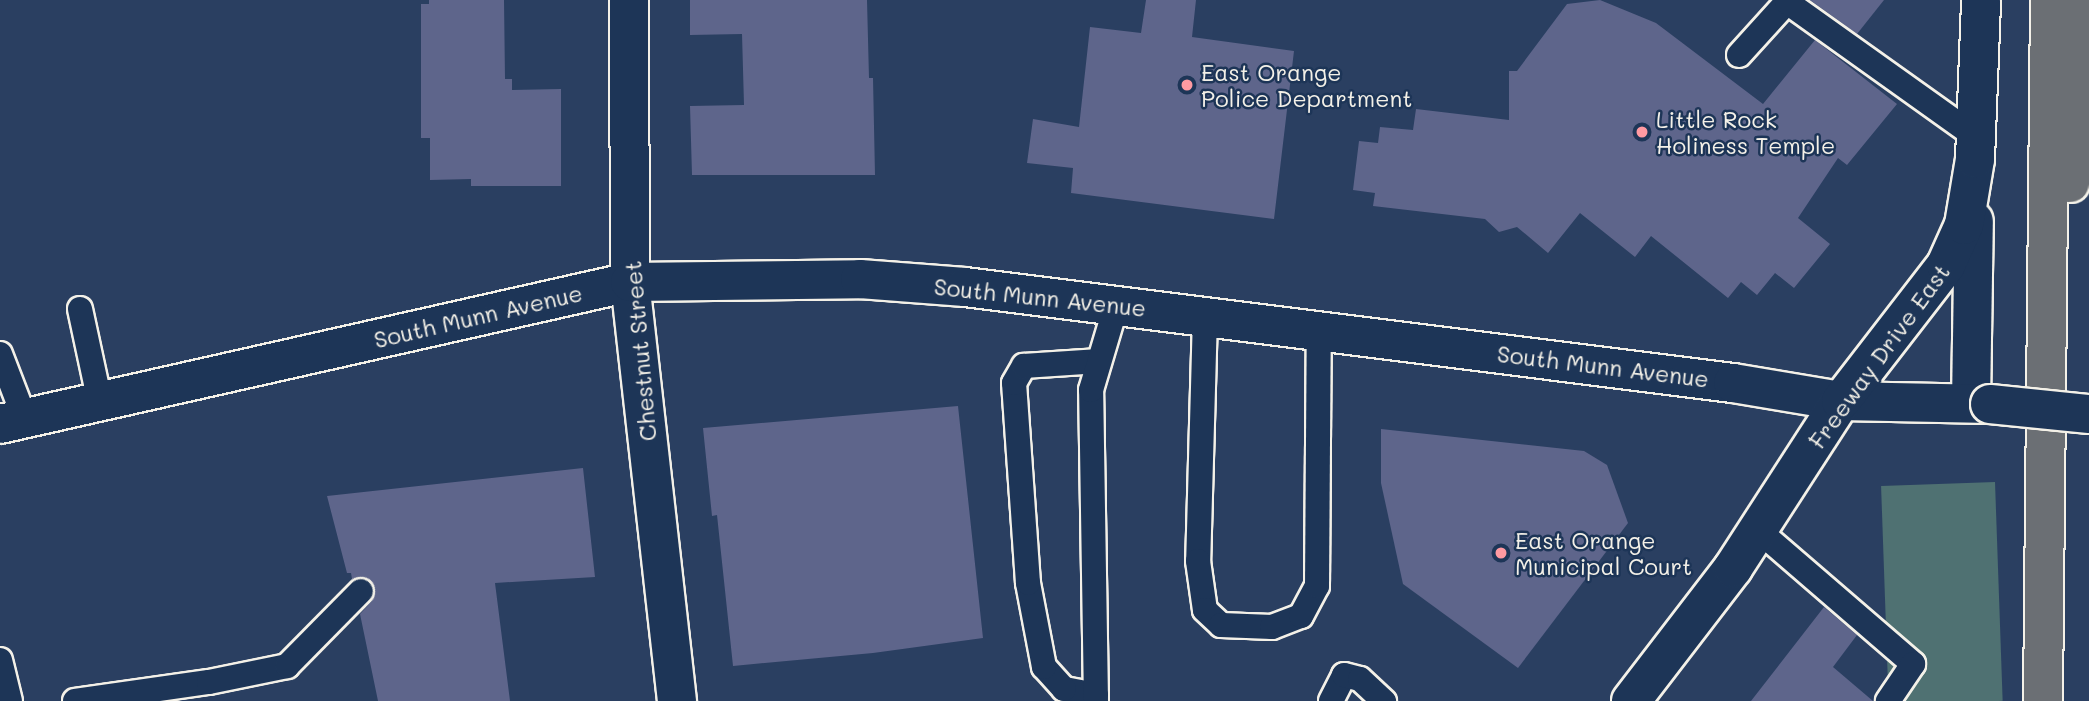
<!DOCTYPE html>
<html>
<head>
<meta charset="utf-8">
<style>
	body { margin:0 }
	#map { position:relative; width:2089px; height:701px; overflow:hidden; background:#2a3f61; font-family:Mali,sans-serif }
	div>[style] { position:absolute }
	[style*='--x'] { left:calc(var(--x)*1px); top:calc(var(--y)*1px); width:calc(var(--w)*1px); rotate:calc(var(--a)*1deg) }
	.green>* { inset:0; background:#4f7172; transform-origin:0 0 }
	.building>* { inset:0; background:#5e658b }
	.roads { filter:drop-shadow(2px 0 #f4f1e8) drop-shadow(-2px 0 #f4f1e8) drop-shadow(0 2px #f4f1e8) drop-shadow(0 -2px #f4f1e8) }
	.lane>* { height:24px; margin:-12px; padding:0 12px; transform-origin:12px; border-radius:12px; background:#1d3557 }
	.street>* { height:38px; margin:-19px; padding:0 19px; transform-origin:19px; border-radius:19px; background:#1d3557 }
	.secondary>* { height:38px; margin:-19px; padding:0 19px; transform-origin:19px; border-radius:19px; background:#1d3557 }
	.highway>* { height:38px; margin:-19px; padding:0 19px; transform-origin:19px; border-radius:19px; background:#6b6f74 }
	.bridges { filter:drop-shadow(2px 0 #f4f1e8) drop-shadow(-2px 0 #f4f1e8) drop-shadow(0 2px #f4f1e8) drop-shadow(0 -2px #f4f1e8) }
	.secondary-bridge>* { height:38px; margin:-19px; padding:0 19px; transform-origin:19px; border-radius:19px; background:#1d3557 }
	.dots>* { width:19px; height:19px; translate:-50% -50%; box-sizing:border-box; border:4px solid #1d3557; border-radius:50% }
	span { translate:-50% -50%; white-space:nowrap; text-align:center; line-height:1.15; -webkit-text-stroke:5px #1d3557; paint-order:stroke }
	.poi-label { font-size:23px; color:#f4f1e8 }
	.left { translate:0 -50%; text-align:left }
	.street-label { font-size:23px; color:#f4f1e8 }
</style>
</head>
<body>
<div id="map">
	<div class="green">
		<div style="left:1995px;top:482px;width:219px;height:114px;rotate:88deg"></div>
	</div>
	<div class="building">
		<div style="clip-path:polygon(429px 0,504px 0,505px 79px,512px 79px,512px 90px,561px 89px,561px 186px,471px 186px,471px 179px,430px 180px,430px 138px,421px 138px,421px 4px,429px 4px)"></div>
		<div style="clip-path:polygon(690px 0,867px 0,869px 78px,873px 78px,875px 175px,692px 175px,690px 106px,744px 105px,742px 34px,690px 35px)"></div>
		<div style="clip-path:polygon(1146px 0,1196px 0,1192px 37px,1294px 51px,1274px 219px,1071px 193px,1073px 168px,1027px 163px,1033px 119px,1079px 127px,1090px 27px,1141px 33px)"></div>
		<div style="clip-path:polygon(1600px 0,1656px 23px,1763px 104px,1815px 40px,1897px 104px,1847px 165px,1838px 158px,1798px 218px,1830px 244px,1794px 288px,1775px 273px,1757px 295px,1741px 282px,1728px 298px,1651px 236px,1635px 257px,1580px 213px,1548px 253px,1517px 227px,1499px 232px,1485px 219px,1373px 206px,1375px 193px,1353px 190px,1359px 141px,1378px 143px,1380px 127px,1413px 130px,1416px 109px,1509px 120px,1509px 71px,1517px 71px,1567px 4px)"></div>
		<div style="clip-path:polygon(1810px 0,1884px 0,1857px 34px)"></div>
		<div style="clip-path:polygon(958px 406px,983px 638px,873px 653px,733px 666px,717px 515px,712px 516px,703px 428px)"></div>
		<div style="clip-path:polygon(1381px 429px,1584px 451px,1607px 465px,1628px 523px,1518px 668px,1403px 584px,1381px 483px)"></div>
		<div style="clip-path:polygon(583px 468px,595px 577px,495px 583px,510px 701px,378px 701px,360px 614px,372px 601px,375px 588px,365px 577px,352px 579px,351px 573px,347px 573px,327px 496px)"></div>
		<div style="clip-path:polygon(1824px 607px,1857px 635px,1833px 667px,1873px 701px,1751px 701px)"></div>
	</div>
	<div class="roads">
		<div class="lane">
			<div style="--x:1739;--y:55;--w:72;--a:-47.8"></div>
			<div style="--x:1787;--y:2;--w:231;--a:35.5"></div>
			<div style="--x:80;--y:309;--w:95;--a:77.9"></div>
			<div style="--x:1205;--y:316;--w:245;--a:91.6"></div>
			<div style="--x:1198;--y:561;--w:49;--a:81.9"></div>
			<div style="--x:1205;--y:610;--w:22;--a:43"></div>
			<div style="--x:1221;--y:625;--w:51;--a:2.2"></div>
			<div style="--x:1272;--y:627;--w:31;--a:-21"></div>
			<div style="--x:1301;--y:616;--w:34;--a:-62"></div>
			<div style="--x:1317;--y:586;--w:256;--a:-89.6"></div>
			<div style="--x:0;--y:354;--w:70;--a:69"></div>
			<div style="--x:1758;--y:530;--w:205;--a:40.8"></div>
			<div style="--x:1913;--y:664;--w:45;--a:124"></div>
			<div style="--x:0;--y:660;--w:42;--a:76.3"></div>
			<div style="--x:1096;--y:695;--w:33;--a:-169"></div>
			<div style="--x:1064;--y:689;--w:30;--a:-132"></div>
			<div style="--x:1044;--y:667;--w:86;--a:-100.8"></div>
			<div style="--x:1028;--y:583;--w:200;--a:-94"></div>
			<div style="--x:1014;--y:383;--w:20;--a:-60"></div>
			<div style="--x:1024;--y:366;--w:75;--a:-3.8"></div>
			<div style="--x:75;--y:701;--w:135;--a:-8.1"></div>
			<div style="--x:209;--y:682;--w:80;--a:-11.6"></div>
			<div style="--x:287;--y:666;--w:105;--a:-45.4"></div>
			<div style="--x:1096;--y:701;--w:311;--a:-90.9"></div>
			<div style="--x:1091;--y:390;--w:88;--a:-73.4"></div>
			<div style="--x:1331;--y:701;--w:29;--a:-63"></div>
			<div style="--x:1344;--y:675;--w:16;--a:14"></div>
			<div style="--x:1360;--y:679;--w:33;--a:43"></div>
		</div>
		<div class="street">
			<div style="--x:629;--y:0;--w:282;--a:89.8"></div>
			<div style="--x:630;--y:282;--w:422;--a:83.6"></div>
		</div>
		<div class="secondary">
			<div style="--x:1971;--y:402;--w:181;--a:-89.1"></div>
			<div style="--x:0;--y:424;--w:646;--a:-12.7"></div>
			<div style="--x:630;--y:282;--w:230;--a:-0.7"></div>
			<div style="--x:860;--y:279;--w:105;--a:4.4"></div>
			<div style="--x:965;--y:287;--w:774;--a:7.13"></div>
			<div style="--x:1733;--y:383;--w:109;--a:9.5"></div>
			<div style="--x:1841;--y:401;--w:149;--a:1.2"></div>
			<div style="--x:1631;--y:701;--w:168;--a:-52.5"></div>
			<div style="--x:1733;--y:568;--w:199;--a:-57.1"></div>
			<div style="--x:1841;--y:401;--w:172;--a:-52.3"></div>
			<div style="--x:1946;--y:265;--w:44;--a:-65.8"></div>
			<div style="--x:1964;--y:225;--w:67;--a:-80.5"></div>
			<div style="--x:1975;--y:159;--w:159;--a:-87.8"></div>
		</div>
		<div class="highway">
			<div style="--x:2070;--y:183;--w:184;--a:-85.6"></div>
			<div style="--x:2043;--y:701;--w:701;--a:-89.43"></div>
		</div>
	</div>
	<div class="bridges">
		<div class="secondary-bridge">
			<div style="--x:1990;--y:404;--w:100;--a:5.8"></div>
		</div>
	</div>
	<div class="dots">
		<div style="left:1187px;top:85px;background:#ff9aa2"></div>
		<div style="left:1642px;top:132px;background:#ff9aa2"></div>
		<div style="left:1501px;top:553px;background:#ff9aa2"></div>
	</div>
	<div class="poi-label">
		<span class="left" style="left:1201px;top:85px">East Orange<br>Police Department</span>
		<span class="left" style="left:1656px;top:132px">Little Rock<br>Holiness Temple</span>
		<span class="left" style="left:1515px;top:553px">East Orange<br>Municipal Court</span>
	</div>
	<div class="street-label">
		<span style="left:1040px;top:297px;rotate:6deg">South Munn Avenue</span>
		<span style="left:478px;top:316px;rotate:-13deg">South Munn Avenue</span>
		<span style="left:640px;top:351px;rotate:-95deg">Chestnut Street</span>
		<span style="left:1879px;top:356px;rotate:-54deg">Freeway Drive East</span>
		<span style="left:1603px;top:366px;rotate:7deg">South Munn Avenue</span>
	</div>
</div>
</body>
</html>
